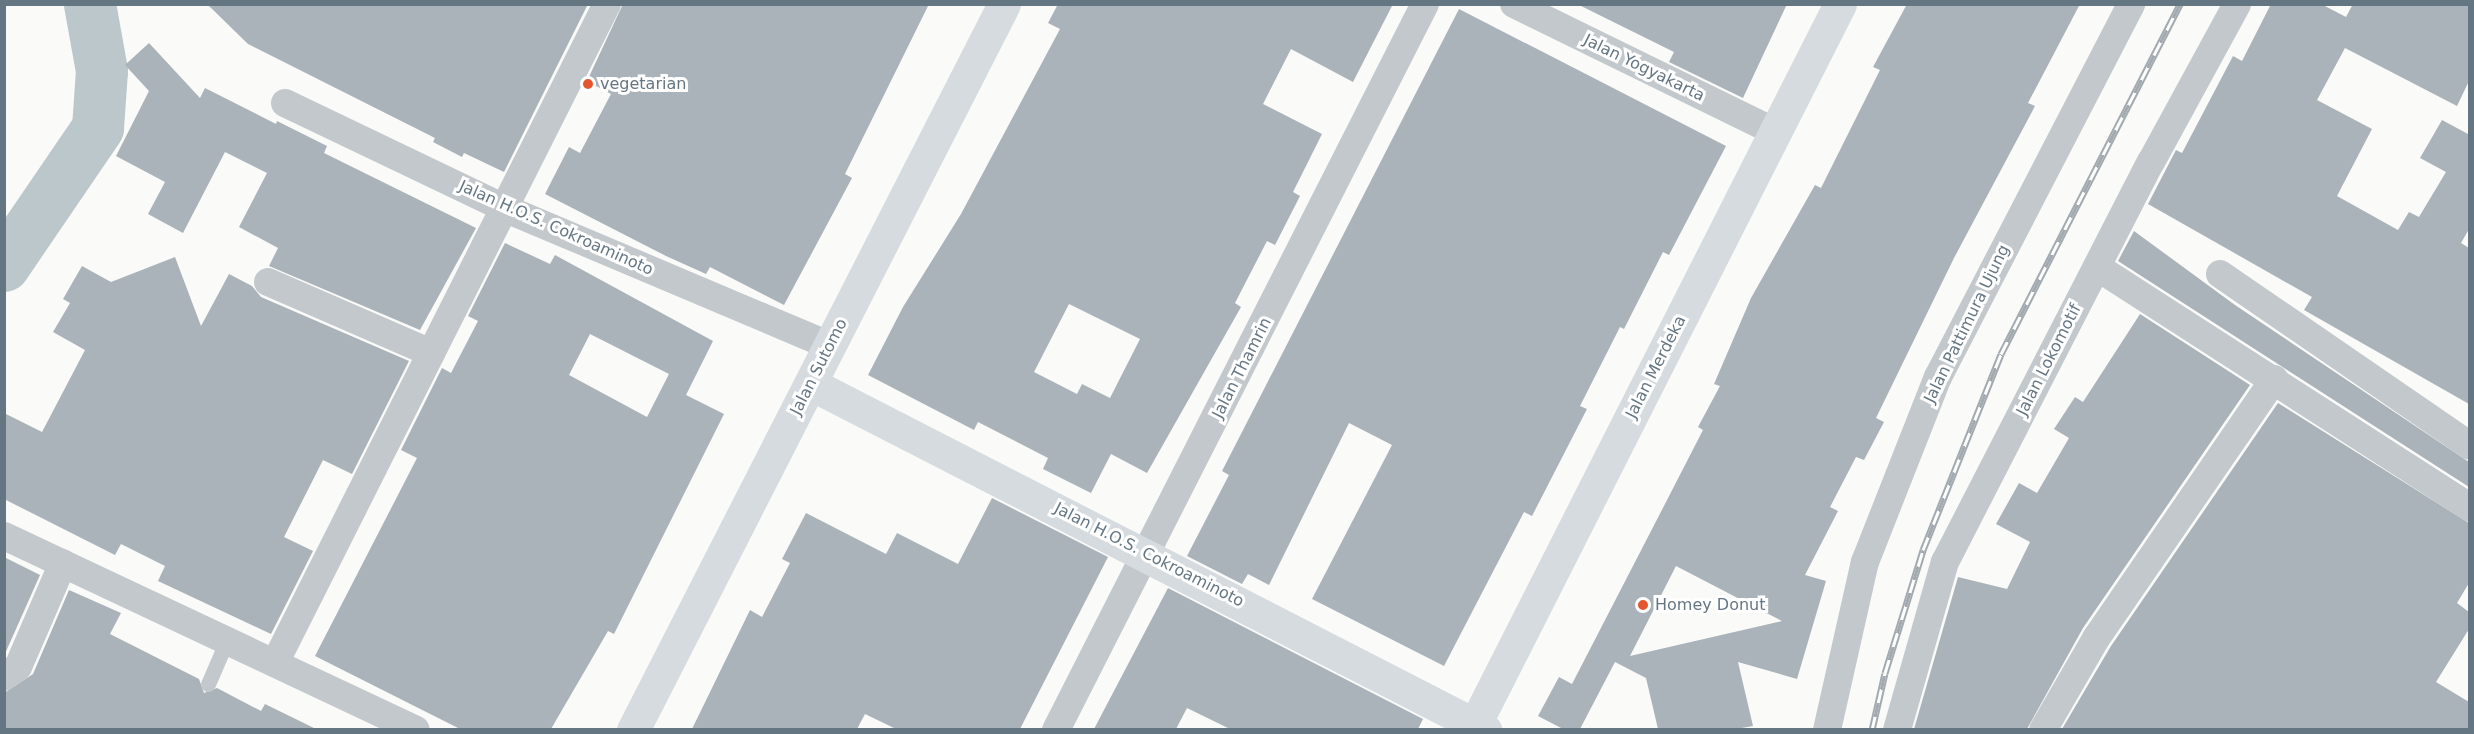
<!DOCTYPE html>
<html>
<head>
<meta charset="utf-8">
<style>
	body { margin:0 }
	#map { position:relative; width:2474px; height:734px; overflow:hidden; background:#fafaf8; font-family:"DejaVu Sans",sans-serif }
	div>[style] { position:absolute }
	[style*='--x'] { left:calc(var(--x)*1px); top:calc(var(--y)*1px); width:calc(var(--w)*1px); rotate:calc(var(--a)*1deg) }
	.river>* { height:52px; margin:-26px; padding:0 26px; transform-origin:26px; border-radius:26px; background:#bbc7cb }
	.building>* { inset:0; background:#aab3b9 }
	.lane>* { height:15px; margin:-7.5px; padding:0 7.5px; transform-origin:7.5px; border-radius:7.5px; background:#c3c8cc }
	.street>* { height:28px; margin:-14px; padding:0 14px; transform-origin:14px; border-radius:14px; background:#c3c8cc }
	.secondary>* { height:33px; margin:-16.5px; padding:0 16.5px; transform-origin:16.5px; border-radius:16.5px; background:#d6dbdf }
	.primary>* { height:33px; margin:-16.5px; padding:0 16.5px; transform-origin:16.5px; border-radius:16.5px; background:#d6dbdf }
	.rail>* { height:7px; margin-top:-3.5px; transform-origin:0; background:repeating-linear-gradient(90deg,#fff 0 14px,#a2aab0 0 28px); box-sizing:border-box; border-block:2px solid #a2aab0 }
	.dots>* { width:16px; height:16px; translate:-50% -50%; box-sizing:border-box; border:3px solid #fff; border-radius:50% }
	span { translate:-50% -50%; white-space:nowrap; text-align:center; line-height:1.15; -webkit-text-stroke:6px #fff; paint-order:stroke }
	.street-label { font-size:16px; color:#657683 }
	.poi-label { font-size:16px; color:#657683 }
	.left { translate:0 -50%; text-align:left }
	.frame { position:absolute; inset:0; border:6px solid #657683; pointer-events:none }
</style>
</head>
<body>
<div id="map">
	<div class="river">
		<div style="--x:4;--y:266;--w:167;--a:-55.7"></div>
		<div style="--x:98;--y:128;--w:57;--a:-86"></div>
		<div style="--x:102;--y:71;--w:68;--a:-100.2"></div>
	</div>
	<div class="building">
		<div style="clip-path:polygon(207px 4px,588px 4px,504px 172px,464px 153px,462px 157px,433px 142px,435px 138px,248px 44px)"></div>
		<div style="clip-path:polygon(623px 4px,929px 4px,845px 174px,852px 178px,784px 305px,710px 267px,706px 274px,666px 256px,545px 194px,569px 147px,580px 153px,611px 94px,587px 81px)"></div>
		<div style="clip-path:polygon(evenodd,1058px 4px,1393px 4px,1353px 82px,1291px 49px,1263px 104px,1322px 134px,1293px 192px,1300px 196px,1275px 245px,1267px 241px,1235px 303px,1241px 307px,1147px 473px,1111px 454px,1091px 493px,1043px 469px,1048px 458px,978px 422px,974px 430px,868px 375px,903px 307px,961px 214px,1060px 29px,1048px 23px,1058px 4px,1069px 304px,1140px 339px,1110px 398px,1082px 384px,1077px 394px,1034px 372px,1069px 304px)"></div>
		<div style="clip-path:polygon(1577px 4px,1787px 4px,1743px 98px,1669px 62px,1674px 52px)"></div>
		<div style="clip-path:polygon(evenodd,1907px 4px,2080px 4px,2028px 103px,2035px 106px,1954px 258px,1876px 418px,1884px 422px,1864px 460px,1856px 457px,1830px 507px,1838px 511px,1805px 575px,1826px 581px,1797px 679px,1738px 662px,1753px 726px,1736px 729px,1658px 729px,1646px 678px,1615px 662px,1580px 729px,1563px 729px,1538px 716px,1559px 677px,1572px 684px,1666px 502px,1703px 430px,1698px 427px,1720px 386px,1714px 384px,1751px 298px,1815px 185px,1821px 188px,1880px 70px,1873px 67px,1907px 4px,1676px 566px,1782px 621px,1630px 656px,1676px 566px)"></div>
		<div style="clip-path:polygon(2271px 4px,2321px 4px,2346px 17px,2353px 4px,2469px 4px,2469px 81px,2457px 106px,2345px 48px,2317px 100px,2372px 129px,2337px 196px,2398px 230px,2409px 212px,2419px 217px,2446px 172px,2420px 158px,2442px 120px,2468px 134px,2469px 131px,2469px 229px,2461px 243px,2469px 248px,2469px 404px,2304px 310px,2312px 297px,2148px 204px,2176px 150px,2182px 153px,2233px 56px,2242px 61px)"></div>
		<div style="clip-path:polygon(1459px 9px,1726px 146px,1669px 255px,1663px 252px,1624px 329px,1620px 327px,1580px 406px,1587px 409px,1532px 516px,1524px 512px,1444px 666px,1312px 599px,1392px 445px,1349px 423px,1269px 585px,1248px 574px,1242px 584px,1187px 556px,1229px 475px,1222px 471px)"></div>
		<div style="clip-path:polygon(149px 43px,200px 98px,205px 88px,276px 124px,277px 121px,327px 146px,324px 153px,476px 228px,420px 330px,269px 266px,278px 248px,239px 227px,267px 173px,225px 152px,183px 233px,148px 214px,165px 182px,116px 156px,149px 91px,125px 65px)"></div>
		<div style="clip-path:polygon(2134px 231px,2235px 305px,2469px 462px,2469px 487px,2118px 261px)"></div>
		<div style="clip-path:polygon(evenodd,505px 243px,550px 264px,555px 255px,713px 341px,686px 395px,724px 414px,614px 634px,608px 631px,551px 729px,460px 729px,315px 656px,417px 458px,401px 450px,442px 368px,451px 373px,478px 321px,468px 316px,505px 243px,590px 334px,669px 374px,647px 417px,569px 375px,590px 334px)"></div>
		<div style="clip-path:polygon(175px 257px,201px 326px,229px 274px,252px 286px,261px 297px,409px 361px,352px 474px,323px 460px,284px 537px,313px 551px,271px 634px,158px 581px,165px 566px,121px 544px,115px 555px,4px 499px,4px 413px,42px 432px,85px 350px,53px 332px,70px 303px,63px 299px,82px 266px,111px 282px)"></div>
		<div style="clip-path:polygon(2140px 314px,2250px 385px,2083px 628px,2027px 729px,1914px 729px,1958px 577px,2007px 589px,2030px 542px,1996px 524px,2019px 483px,2037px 493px,2069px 438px,2054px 429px,2075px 397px,2083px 402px)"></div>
		<div style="clip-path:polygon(2278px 403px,2469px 523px,2469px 583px,2457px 603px,2469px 612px,2469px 629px,2436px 682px,2469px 702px,2469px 729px,2062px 729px,2111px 646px)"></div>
		<div style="clip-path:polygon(992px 498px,1108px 557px,1020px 729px,896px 729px,865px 714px,857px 729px,692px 729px,750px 610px,762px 617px,790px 563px,782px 559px,806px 513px,886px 554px,897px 533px,958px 564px)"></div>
		<div style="clip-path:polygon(4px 557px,40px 575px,4px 656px)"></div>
		<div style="clip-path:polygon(1168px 588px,1423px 719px,1418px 729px,1230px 729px,1187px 708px,1176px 729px,1094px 729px)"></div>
		<div style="clip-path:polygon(69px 590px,121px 613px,110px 634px,199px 679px,204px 693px,217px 688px,261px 711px,265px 704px,316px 729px,4px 729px,4px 693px,33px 674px)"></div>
	</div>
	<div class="lane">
		<div style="--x:208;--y:684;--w:48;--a:-66.6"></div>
	</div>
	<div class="street">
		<div style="--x:1514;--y:4;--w:291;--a:26.1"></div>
		<div style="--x:285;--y:103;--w:243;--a:25.6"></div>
		<div style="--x:504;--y:208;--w:354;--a:22.9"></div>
		<div style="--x:2097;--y:267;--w:444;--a:32.8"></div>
		<div style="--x:2220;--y:274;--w:303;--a:34.5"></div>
		<div style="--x:268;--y:282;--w:178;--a:23.5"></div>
		<div style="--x:4;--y:536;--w:455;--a:25.2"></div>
		<div style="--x:275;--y:663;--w:738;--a:-63.26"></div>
		<div style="--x:4;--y:677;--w:17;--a:-36"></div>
		<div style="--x:18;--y:667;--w:113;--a:-66.6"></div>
		<div style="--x:1056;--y:730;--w:814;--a:-63.06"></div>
		<div style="--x:1827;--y:730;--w:172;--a:-77.3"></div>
		<div style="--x:1865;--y:562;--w:199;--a:-68.5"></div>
		<div style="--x:1938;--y:377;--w:420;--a:-62.6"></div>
		<div style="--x:1897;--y:730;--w:175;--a:-74.1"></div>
		<div style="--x:1945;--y:562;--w:450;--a:-62.8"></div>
		<div style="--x:2151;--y:162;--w:180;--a:-61.4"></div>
		<div style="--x:2043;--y:730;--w:108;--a:-59.9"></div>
		<div style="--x:2097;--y:637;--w:313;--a:-55.5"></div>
	</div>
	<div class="secondary">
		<div style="--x:811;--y:384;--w:758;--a:27.17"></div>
	</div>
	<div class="primary">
		<div style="--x:633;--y:730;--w:815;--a:-62.93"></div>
		<div style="--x:1472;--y:730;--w:814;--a:-63.12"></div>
	</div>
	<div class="rail">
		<div style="--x:1872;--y:730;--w:58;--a:-77.2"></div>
		<div style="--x:1885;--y:673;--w:129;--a:-72.8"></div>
		<div style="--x:1923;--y:550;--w:211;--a:-68.3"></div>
		<div style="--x:2001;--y:354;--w:393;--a:-62.9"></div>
	</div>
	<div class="dots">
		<div style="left:588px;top:84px;background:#e4572e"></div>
		<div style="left:1643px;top:605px;background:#e4572e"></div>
	</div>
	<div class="street-label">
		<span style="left:1644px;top:68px;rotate:26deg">Jalan Yogyakarta</span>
		<span style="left:556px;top:228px;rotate:24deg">Jalan H.O.S. Cokroaminoto</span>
		<span style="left:1967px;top:324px;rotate:-64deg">Jalan Pattimura Ujung</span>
		<span style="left:2049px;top:360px;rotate:-63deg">Jalan Lokomotif</span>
		<span style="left:819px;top:367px;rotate:-63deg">Jalan Sutomo</span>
		<span style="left:1656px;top:367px;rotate:-63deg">Jalan Merdeka</span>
		<span style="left:1242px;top:368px;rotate:-63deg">Jalan Thamrin</span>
		<span style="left:1149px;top:555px;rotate:27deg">Jalan H.O.S. Cokroaminoto</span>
	</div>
	<div class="poi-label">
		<span class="left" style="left:600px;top:84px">vegetarian</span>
		<span class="left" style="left:1655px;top:605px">Homey Donut</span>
	</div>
	<div class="frame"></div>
</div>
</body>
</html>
